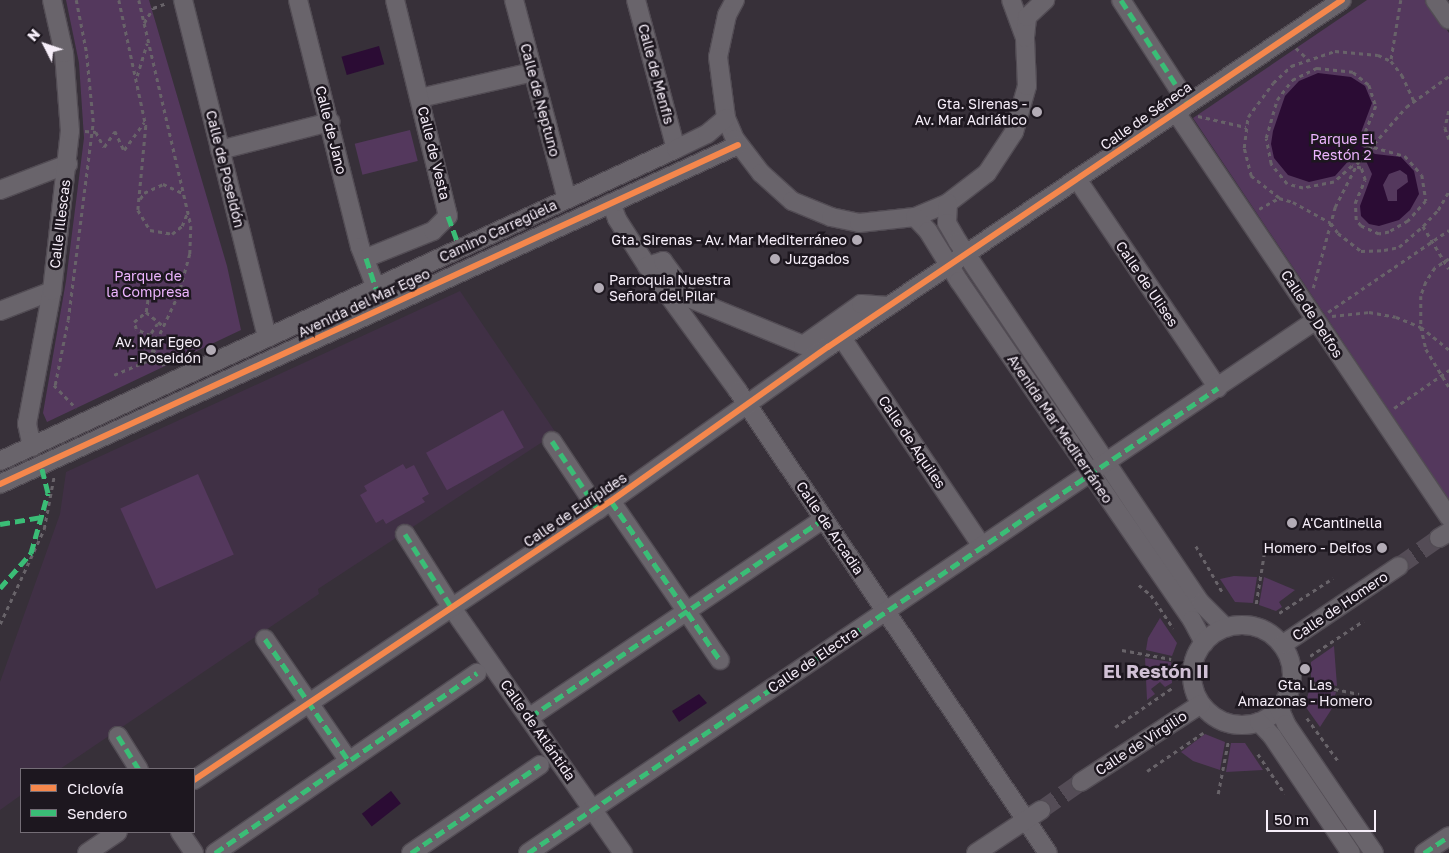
<!DOCTYPE html>
<html>
<head>
<meta charset="utf-8">
<style>
	body { margin:0 }
	#map { position:relative; width:1449px; height:853px; overflow:hidden; background:#373039; font-family:"Golos Text",sans-serif }
	div>[style] { position:absolute }
	[style*='--x'] { left:calc(var(--x)*1px); top:calc(var(--y)*1px); width:calc(var(--w)*1px); rotate:calc(var(--a)*1deg) }
	.built>* { inset:0; background:#403045 }
	.green>* { inset:0; background:#54385d; transform-origin:0 0 }
	.water>* { inset:0; background:#2b0c34; transform-origin:0 0 }
	.minor-tunnel>* { height:18px; margin-top:-9px; transform-origin:0; background:repeating-linear-gradient(90deg,#544c56 0 18px,transparent 0 27px) }
	.path>* { height:2.5px; margin-top:-1.25px; transform-origin:0; background:repeating-linear-gradient(90deg,#686369 0 4px,transparent 0 8px) }
	.roads { filter:drop-shadow(1px 0 #524c54) drop-shadow(-1px 0 #524c54) drop-shadow(0 1px #524c54) drop-shadow(0 -1px #524c54) }
	.minor>* { height:18px; margin:-9px; padding:0 9px; transform-origin:9px; border-radius:9px; background:#69646b }
	.minor>.ring { margin:-9px; padding:0; box-sizing:content-box; background:none; border:18px solid #69646b; border-radius:50% }
	.quiet>* { height:5px; margin-top:-2.5px; transform-origin:0; background:repeating-linear-gradient(90deg,#3abd76 0 10px,transparent 0 15px) }
	.cycleway>* { height:6px; margin:-3px; padding:0 3px; transform-origin:3px; border-radius:3px; background:#f5874c }
	.dots>* { width:14px; height:14px; translate:-50% -50%; box-sizing:border-box; border:2px solid #1d171f; border-radius:50% }
	span { translate:-50% -50%; white-space:nowrap; text-align:center; line-height:1.15; -webkit-text-stroke:5px #1d171f; paint-order:stroke }
	.street-label { font-size:14px; color:#f6eef9 }
	.poi-label { font-size:14px; color:#f6eef9 }
	.right { translate:-100% -50%; text-align:right }
	.left { translate:0 -50%; text-align:left }
	.park-label { font-size:14px; color:#edb5ff }
	.district-label { font-size:19px; color:#d0c0d5; font-weight:700 }
	.legend { position:absolute; left:20px; top:768px; width:175px; height:65px; box-sizing:border-box; background:#1d171f; border:1px solid #746d76; margin:0; padding:6px 9px; list-style:none; font-size:15px; color:#f6eef9 }
	.legend li { display:flex; align-items:center; gap:10px; height:25px }
	.legend b { width:25px; border:1px solid #746d76 }
	.north { position:absolute; left:20px; top:20px; width:50px; height:50px; -webkit-text-stroke:4px #1d171f; paint-order:stroke; rotate:311deg; font-size:14px; font-weight:700; line-height:20px; text-align:center; color:#f6eef9 }
	.north::after { content:''; display:block; margin:auto; width:18px; height:22px; background:#f6eef9; clip-path:polygon(50% 0,100% 100%,50% 72%,0 100%) }
	.scale { position:absolute; left:1266px; top:810px; width:110px; height:22px; box-sizing:border-box; border:2px solid #f6eef9; border-top:0; padding-left:6px; font-size:15px; line-height:18px; white-space:nowrap; color:#f6eef9; -webkit-text-stroke:4px #1d171f; paint-order:stroke }
</style>
</head>
<body>
<div id="map">
	<div class="built">
		<div style="clip-path:polygon(460px 291px,556px 433px,318px 589px,319px 594px,60px 769px,21px 769px,21px 795px,0 810px,0 682px,60px 514px,66px 472px)"></div>
	</div>
	<div class="green">
		<div style="clip-path:polygon(66px 0,149px 0,227px 266px,241px 330px,47px 422px,43px 413px,66px 281px,84px 138px,79px 63px)"></div>
		<div style="clip-path:polygon(1367px 0,1427px 0,1449px 33px,1449px 500px,1193px 118px)"></div>
		<div style="left:410px;top:130px;width:32px;height:57px;rotate:76deg"></div>
		<div style="left:503px;top:410px;width:43px;height:88px;rotate:61deg"></div>
		<div style="clip-path:polygon(403px 464px,406px 469px,414px 465px,429px 494px,422px 498px,425px 502px,386px 524px,383px 519px,376px 523px,360px 495px,367px 491px,364px 486px)"></div>
		<div style="left:198px;top:474px;width:88px;height:85px;rotate:66deg"></div>
		<div style="clip-path:polygon(1234px 576px,1257px 577px,1253px 603px,1235px 602px,1220px 579px)"></div>
		<div style="clip-path:polygon(1264px 577px,1295px 590px,1279px 602px,1282px 607px,1276px 611px,1259px 605px)"></div>
		<div style="clip-path:polygon(1160px 618px,1177px 643px,1172px 656px,1146px 650px,1148px 638px)"></div>
		<div style="clip-path:polygon(1334px 646px,1337px 686px,1311px 681px,1311px 662px)"></div>
		<div style="clip-path:polygon(1145px 658px,1171px 662px,1172px 683px,1165px 687px,1160px 682px,1151px 689px,1155px 694px,1147px 700px)"></div>
		<div style="clip-path:polygon(1310px 687px,1336px 692px,1331px 710px,1320px 727px,1305px 706px)"></div>
		<div style="clip-path:polygon(1205px 734px,1225px 742px,1220px 770px,1193px 761px,1181px 752px)"></div>
		<div style="clip-path:polygon(1231px 743px,1245px 743px,1263px 770px,1226px 772px)"></div>
	</div>
	<div class="water">
		<div style="left:379px;top:46px;width:19px;height:39px;rotate:74deg"></div>
		<div style="clip-path:polygon(evenodd,1318px 73px,1351px 77px,1365px 86px,1372px 103px,1360px 135px,1361px 146px,1375px 154px,1401px 157px,1414px 171px,1419px 194px,1410px 210px,1399px 220px,1379px 226px,1369px 224px,1361px 216px,1360px 206px,1372px 174px,1366px 161px,1351px 158px,1335px 176px,1309px 182px,1288px 175px,1274px 158px,1271px 144px,1273px 131px,1285px 96px,1299px 81px,1318px 73px,1400px 170px,1407px 175px,1408px 182px,1397px 190px,1397px 201px,1388px 201px,1383px 185px,1389px 174px,1400px 170px)"></div>
		<div style="clip-path:polygon(699px 694px,707px 703px,679px 722px,672px 711px)"></div>
		<div style="left:391px;top:791px;width:16px;height:37px;rotate:52deg"></div>
	</div>
	<div class="minor-tunnel">
		<div style="--x:1399;--y:566;--w:49;--a:-35"></div>
		<div style="--x:1041;--y:810;--w:49;--a:-35"></div>
	</div>
	<div class="path">
		<div style="--x:119;--y:0;--w:129;--a:77.9"></div>
		<div style="--x:146;--y:126;--w:84;--a:95.4"></div>
		<div style="--x:138;--y:210;--w:23;--a:59"></div>
		<div style="--x:150;--y:230;--w:22;--a:10"></div>
		<div style="--x:172;--y:234;--w:13;--a:-39"></div>
		<div style="--x:182;--y:226;--w:16;--a:-68"></div>
		<div style="--x:139;--y:0;--w:232;--a:77"></div>
		<div style="--x:191;--y:226;--w:28;--a:92"></div>
		<div style="--x:190;--y:254;--w:41;--a:105.4"></div>
		<div style="--x:179;--y:294;--w:61;--a:115.3"></div>
		<div style="--x:153;--y:349;--w:22;--a:56"></div>
		<div style="--x:1401;--y:0;--w:62;--a:99.3"></div>
		<div style="--x:1391;--y:61;--w:18;--a:52"></div>
		<div style="--x:1402;--y:75;--w:29;--a:65"></div>
		<div style="--x:144;--y:23;--w:17;--a:-59"></div>
		<div style="--x:153;--y:8;--w:15;--a:-20"></div>
		<div style="--x:1296;--y:48;--w:16;--a:43"></div>
		<div style="--x:1317;--y:68;--w:36;--a:6"></div>
		<div style="--x:1353;--y:72;--w:21;--a:39"></div>
		<div style="--x:1369;--y:85;--w:22;--a:72"></div>
		<div style="--x:1376;--y:106;--w:31;--a:112"></div>
		<div style="--x:1364;--y:135;--w:10;--a:79"></div>
		<div style="--x:1366;--y:145;--w:41;--a:15.8"></div>
		<div style="--x:1405;--y:156;--w:25;--a:48"></div>
		<div style="--x:1422;--y:175;--w:26;--a:81"></div>
		<div style="--x:1426;--y:201;--w:27;--a:132"></div>
		<div style="--x:1408;--y:221;--w:22;--a:150"></div>
		<div style="--x:1389;--y:232;--w:10;--a:169"></div>
		<div style="--x:1379;--y:234;--w:20;--a:-156"></div>
		<div style="--x:1361;--y:226;--w:8;--a:-130"></div>
		<div style="--x:1356;--y:220;--w:17;--a:-93"></div>
		<div style="--x:1355;--y:203;--w:25;--a:-67"></div>
		<div style="--x:1365;--y:180;--w:13;--a:-108"></div>
		<div style="--x:1361;--y:168;--w:9;--a:-167"></div>
		<div style="--x:1352;--y:166;--w:24;--a:138"></div>
		<div style="--x:1334;--y:182;--w:32;--a:169"></div>
		<div style="--x:1303;--y:188;--w:16;--a:-166"></div>
		<div style="--x:1287;--y:184;--w:26;--a:-129"></div>
		<div style="--x:1271;--y:164;--w:26;--a:-101"></div>
		<div style="--x:1266;--y:138;--w:40;--a:-74"></div>
		<div style="--x:1277;--y:100;--w:25;--a:-53"></div>
		<div style="--x:1292;--y:80;--w:28;--a:-26"></div>
		<div style="--x:137;--y:76;--w:34;--a:-73"></div>
		<div style="--x:1449;--y:111;--w:17;--a:103"></div>
		<div style="--x:1445;--y:128;--w:12;--a:70"></div>
		<div style="--x:1198;--y:116;--w:49;--a:12.9"></div>
		<div style="--x:85;--y:131;--w:11;--a:5"></div>
		<div style="--x:96;--y:132;--w:17;--a:62"></div>
		<div style="--x:104;--y:147;--w:19;--a:-55"></div>
		<div style="--x:115;--y:131;--w:21;--a:65"></div>
		<div style="--x:124;--y:150;--w:34;--a:-54"></div>
		<div style="--x:1279;--y:198;--w:36;--a:-142"></div>
		<div style="--x:1251;--y:176;--w:29;--a:-104"></div>
		<div style="--x:1244;--y:148;--w:31;--a:-83"></div>
		<div style="--x:1248;--y:117;--w:42;--a:-53.7"></div>
		<div style="--x:1273;--y:83;--w:25;--a:-43"></div>
		<div style="--x:1291;--y:66;--w:46;--a:-18.8"></div>
		<div style="--x:1335;--y:51;--w:43;--a:5.3"></div>
		<div style="--x:1378;--y:55;--w:14;--a:25"></div>
		<div style="--x:140;--y:199;--w:7;--a:-56"></div>
		<div style="--x:144;--y:193;--w:21;--a:-25"></div>
		<div style="--x:163;--y:184;--w:23;--a:25"></div>
		<div style="--x:1259;--y:209;--w:23;--a:-29"></div>
		<div style="--x:1279;--y:198;--w:15;--a:16"></div>
		<div style="--x:1293;--y:202;--w:43;--a:28.9"></div>
		<div style="--x:1331;--y:223;--w:12;--a:55"></div>
		<div style="--x:1338;--y:233;--w:29;--a:38"></div>
		<div style="--x:1361;--y:251;--w:23;--a:-2"></div>
		<div style="--x:1384;--y:250;--w:15;--a:-11"></div>
		<div style="--x:1399;--y:247;--w:32;--a:-41"></div>
		<div style="--x:1423;--y:226;--w:22;--a:-47"></div>
		<div style="--x:1438;--y:210;--w:22;--a:-60"></div>
		<div style="--x:1423;--y:226;--w:50;--a:58.8"></div>
		<div style="--x:1449;--y:259;--w:17;--a:147"></div>
		<div style="--x:1435;--y:268;--w:17;--a:123"></div>
		<div style="--x:1426;--y:282;--w:15;--a:110"></div>
		<div style="--x:1421;--y:296;--w:31;--a:90"></div>
		<div style="--x:1421;--y:327;--w:23;--a:77"></div>
		<div style="--x:1426;--y:349;--w:44;--a:58.8"></div>
		<div style="--x:1313;--y:288;--w:84;--a:-74.8"></div>
		<div style="--x:1335;--y:207;--w:51;--a:-62.9"></div>
		<div style="--x:1358;--y:162;--w:73;--a:-48.9"></div>
		<div style="--x:1406;--y:107;--w:53;--a:-35.8"></div>
		<div style="--x:146;--y:312;--w:14;--a:-82"></div>
		<div style="--x:1328;--y:312;--w:146;--a:-34.1"></div>
		<div style="--x:1332;--y:316;--w:37;--a:-6"></div>
		<div style="--x:1369;--y:312;--w:27;--a:10"></div>
		<div style="--x:1396;--y:317;--w:27;--a:22"></div>
		<div style="--x:1421;--y:327;--w:36;--a:39"></div>
		<div style="--x:151;--y:333;--w:11;--a:-56"></div>
		<div style="--x:158;--y:339;--w:24;--a:-156"></div>
		<div style="--x:136;--y:329;--w:7;--a:-106"></div>
		<div style="--x:134;--y:322;--w:16;--a:-40"></div>
		<div style="--x:146;--y:312;--w:22;--a:39"></div>
		<div style="--x:114;--y:375;--w:38;--a:-23"></div>
		<div style="--x:149;--y:360;--w:12;--a:-70"></div>
		<div style="--x:54;--y:385;--w:32;--a:46"></div>
		<div style="--x:55;--y:385;--w:66;--a:-78.7"></div>
		<div style="--x:68;--y:320;--w:200;--a:-82.8"></div>
		<div style="--x:93;--y:122;--w:71;--a:-95.6"></div>
		<div style="--x:86;--y:51;--w:52;--a:-101.1"></div>
		<div style="--x:1394;--y:408;--w:67;--a:-34.6"></div>
		<div style="--x:1196;--y:546;--w:54;--a:60.1"></div>
		<div style="--x:1139;--y:585;--w:16;--a:40"></div>
		<div style="--x:1151;--y:595;--w:40;--a:56"></div>
		<div style="--x:1256;--y:604;--w:51;--a:-80.9"></div>
		<div style="--x:1279;--y:613;--w:64;--a:-32.9"></div>
		<div style="--x:0;--y:624;--w:105;--a:-65.1"></div>
		<div style="--x:44;--y:529;--w:54;--a:-79.3"></div>
		<div style="--x:1122;--y:650;--w:50;--a:10.4"></div>
		<div style="--x:1310;--y:656;--w:64;--a:-33.4"></div>
		<div style="--x:1311;--y:684;--w:49;--a:11.8"></div>
		<div style="--x:1307;--y:718;--w:54;--a:54"></div>
		<div style="--x:1115;--y:727;--w:69;--a:-34.4"></div>
		<div style="--x:1258;--y:754;--w:48;--a:56"></div>
		<div style="--x:1147;--y:771;--w:68;--a:-34.2"></div>
		<div style="--x:1218;--y:794;--w:53;--a:-79.1"></div>
	</div>
	<div class="roads">
		<div class="minor">
			<div style="--x:183;--y:0;--w:348;--a:76"></div>
			<div style="--x:298;--y:0;--w:255;--a:75.9"></div>
			<div style="--x:360;--y:247;--w:44;--a:68.7"></div>
			<div style="--x:514;--y:0;--w:206;--a:75.1"></div>
			<div style="--x:636;--y:0;--w:154;--a:75"></div>
			<div style="--x:735;--y:0;--w:17;--a:118"></div>
			<div style="--x:727;--y:15;--w:43;--a:102.1"></div>
			<div style="--x:718;--y:57;--w:62;--a:82.5"></div>
			<div style="--x:726;--y:118;--w:23;--a:67"></div>
			<div style="--x:735;--y:139;--w:43;--a:52.6"></div>
			<div style="--x:761;--y:173;--w:42;--a:42.1"></div>
			<div style="--x:792;--y:201;--w:42;--a:22.3"></div>
			<div style="--x:831;--y:217;--w:29;--a:12"></div>
			<div style="--x:859;--y:223;--w:56;--a:-6.1"></div>
			<div style="--x:915;--y:217;--w:36;--a:-23"></div>
			<div style="--x:948;--y:203;--w:49;--a:-37.6"></div>
			<div style="--x:987;--y:173;--w:49;--a:-56.6"></div>
			<div style="--x:1014;--y:132;--w:48;--a:-74.2"></div>
			<div style="--x:1027;--y:86;--w:48;--a:-92.4"></div>
			<div style="--x:1025;--y:38;--w:40;--a:-110.2"></div>
			<div style="--x:1121;--y:0;--w:121;--a:57.1"></div>
			<div style="--x:1435;--y:0;--w:24;--a:55"></div>
			<div style="--x:1025;--y:37;--w:20;--a:-84"></div>
			<div style="--x:1027;--y:17;--w:25;--a:-43"></div>
			<div style="--x:420;--y:98;--w:116;--a:-13"></div>
			<div style="--x:1175;--y:111;--w:490;--a:56"></div>
			<div style="--x:220;--y:150;--w:114;--a:-14.3"></div>
			<div style="--x:1077;--y:179;--w:252;--a:56"></div>
			<div style="--x:0;--y:190;--w:73;--a:-20.9"></div>
			<div style="--x:611;--y:203;--w:17;--a:69"></div>
			<div style="--x:617;--y:219;--w:56;--a:57.4"></div>
			<div style="--x:647;--y:266;--w:155;--a:53.9"></div>
			<div style="--x:738;--y:391;--w:556;--a:56.14"></div>
			<div style="--x:948;--y:203;--w:20;--a:93"></div>
			<div style="--x:947;--y:223;--w:22;--a:60"></div>
			<div style="--x:958;--y:242;--w:435;--a:56.1"></div>
			<div style="--x:1201;--y:603;--w:35;--a:45"></div>
			<div style="--x:915;--y:217;--w:19;--a:47"></div>
			<div style="--x:928;--y:231;--w:59;--a:58.2"></div>
			<div style="--x:959;--y:281;--w:411;--a:55.5"></div>
			<div style="--x:1192;--y:620;--w:26;--a:62"></div>
			<div style="--x:366;--y:258;--w:72;--a:-21.9"></div>
			<div style="--x:433;--y:231;--w:21;--a:-45"></div>
			<div style="--x:448;--y:216;--w:222;--a:-103.8"></div>
			<div style="--x:647;--y:266;--w:17;--a:-17"></div>
			<div style="--x:663;--y:261;--w:47;--a:53.6"></div>
			<div style="--x:691;--y:299;--w:121;--a:22.3"></div>
			<div style="--x:803;--y:345;--w:71;--a:-35.3"></div>
			<div style="--x:861;--y:304;--w:28;--a:4"></div>
			<div style="--x:0;--y:311;--w:56;--a:-21"></div>
			<div style="--x:842;--y:338;--w:251;--a:56.1"></div>
			<div style="--x:552;--y:441;--w:83;--a:56.3"></div>
			<div style="--x:32;--y:447;--w:24;--a:-102"></div>
			<div style="--x:27;--y:424;--w:135;--a:-79.4"></div>
			<div style="--x:52;--y:291;--w:161;--a:-83.6"></div>
			<div style="--x:70;--y:131;--w:78;--a:-94.4"></div>
			<div style="--x:64;--y:53;--w:54;--a:-102.8"></div>
			<div style="--x:0;--y:461;--w:745;--a:-24.78"></div>
			<div style="--x:676;--y:149;--w:34;--a:-26"></div>
			<div style="--x:707;--y:134;--w:25;--a:-40"></div>
			<div style="--x:0;--y:484;--w:812;--a:-24.67"></div>
			<div style="--x:611;--y:501;--w:193;--a:55.6"></div>
			<div style="--x:405;--y:534;--w:88;--a:57.6"></div>
			<div style="--x:452;--y:608;--w:299;--a:55.1"></div>
			<div style="--x:1439;--y:538;--w:12;--a:-31"></div>
			<div class="ring" style="left:1192px;top:625px;width:82px;height:82px"></div>
			<div style="--x:265;--y:639;--w:148;--a:55.5"></div>
			<div style="--x:1282;--y:645;--w:141;--a:-34"></div>
			<div style="--x:1279;--y:708;--w:17;--a:66"></div>
			<div style="--x:1286;--y:724;--w:156;--a:55.7"></div>
			<div style="--x:530;--y:717;--w:354;--a:-34"></div>
			<div style="--x:1259;--y:722;--w:19;--a:47"></div>
			<div style="--x:1272;--y:736;--w:141;--a:56"></div>
			<div style="--x:118;--y:736;--w:39;--a:58"></div>
			<div style="--x:194;--y:780;--w:502;--a:-33.79"></div>
			<div style="--x:611;--y:501;--w:266;--a:-35.4"></div>
			<div style="--x:828;--y:347;--w:620;--a:-34.02"></div>
			<div style="--x:1081;--y:782;--w:143;--a:-33"></div>
			<div style="--x:180;--y:832;--w:25;--a:56"></div>
			<div style="--x:87;--y:853;--w:37;--a:-34"></div>
			<div style="--x:215;--y:853;--w:318;--a:-34.5"></div>
			<div style="--x:411;--y:853;--w:156;--a:-34.3"></div>
			<div style="--x:528;--y:853;--w:951;--a:-34.07"></div>
			<div style="--x:976;--y:853;--w:78;--a:-33.5"></div>
			<div style="--x:1424;--y:853;--w:30;--a:-34"></div>
		</div>
	</div>
	<div class="quiet">
		<div style="--x:1121;--y:0;--w:121;--a:57.1"></div>
		<div style="--x:448;--y:216;--w:35;--a:70"></div>
		<div style="--x:366;--y:258;--w:32;--a:72"></div>
		<div style="--x:552;--y:441;--w:83;--a:56.3"></div>
		<div style="--x:611;--y:501;--w:193;--a:55.6"></div>
		<div style="--x:0;--y:524;--w:43;--a:-9.5"></div>
		<div style="--x:405;--y:534;--w:88;--a:57.6"></div>
		<div style="--x:0;--y:588;--w:47;--a:-48.5"></div>
		<div style="--x:31;--y:553;--w:62;--a:-74.2"></div>
		<div style="--x:48;--y:493;--w:29;--a:-104"></div>
		<div style="--x:265;--y:639;--w:148;--a:55.5"></div>
		<div style="--x:530;--y:717;--w:354;--a:-34"></div>
		<div style="--x:118;--y:736;--w:39;--a:58"></div>
		<div style="--x:215;--y:853;--w:318;--a:-34.5"></div>
		<div style="--x:411;--y:853;--w:156;--a:-34.3"></div>
		<div style="--x:528;--y:853;--w:832;--a:-33.98"></div>
		<div style="--x:1424;--y:853;--w:30;--a:-34"></div>
	</div>
	<div class="cycleway">
		<div style="--x:0;--y:484;--w:812;--a:-24.67"></div>
		<div style="--x:194;--y:780;--w:502;--a:-33.79"></div>
		<div style="--x:611;--y:501;--w:266;--a:-35.4"></div>
		<div style="--x:828;--y:347;--w:620;--a:-34.02"></div>
	</div>
	<div class="dots">
		<div style="left:1037px;top:112px;background:#b3acb6"></div>
		<div style="left:857px;top:240px;background:#b3acb6"></div>
		<div style="left:775px;top:259px;background:#b3acb6"></div>
		<div style="left:599px;top:288px;background:#b3acb6"></div>
		<div style="left:211px;top:350px;background:#b3acb6"></div>
		<div style="left:1292px;top:523px;background:#b3acb6"></div>
		<div style="left:1382px;top:548px;background:#b3acb6"></div>
		<div style="left:1305px;top:669px;background:#b3acb6"></div>
	</div>
	<div class="street-label">
		<span style="left:656px;top:74px;rotate:75deg">Calle de Menfis</span>
		<span style="left:540px;top:100px;rotate:75deg">Calle de Neptuno</span>
		<span style="left:1146px;top:116px;rotate:-35deg">Calle de Séneca</span>
		<span style="left:331px;top:130px;rotate:76deg">Calle de Jano</span>
		<span style="left:434px;top:153px;rotate:76deg">Calle de Vesta</span>
		<span style="left:225px;top:169px;rotate:76deg">Calle de Poseidón</span>
		<span style="left:60px;top:224px;rotate:-83deg">Calle Illescas</span>
		<span style="left:498px;top:231px;rotate:-25deg">Camino Carregüela</span>
		<span style="left:1147px;top:284px;rotate:56deg">Calle de Ulises</span>
		<span style="left:364px;top:303px;rotate:-25deg">Avenida del Mar Egeo</span>
		<span style="left:1312px;top:314px;rotate:57deg">Calle de Delfos</span>
		<span style="left:1060px;top:429px;rotate:56deg">Avenida Mar Mediterráneo</span>
		<span style="left:912px;top:442px;rotate:56deg">Calle de Aquiles</span>
		<span style="left:575px;top:510px;rotate:-34deg">Calle de Eurípides</span>
		<span style="left:830px;top:528px;rotate:56deg">Calle de Arcadia</span>
		<span style="left:1340px;top:606px;rotate:-34deg">Calle de Homero</span>
		<span style="left:813px;top:660px;rotate:-34deg">Calle de Electra</span>
		<span style="left:538px;top:730px;rotate:55deg">Calle de Atlántida</span>
		<span style="left:1141px;top:743px;rotate:-33deg">Calle de Virgilio</span>
	</div>
	<div class="poi-label">
		<span class="right" style="left:1027px;top:112px">Gta. Sirenas -<br>Av. Mar Adriático</span>
		<span class="right" style="left:847px;top:240px">Gta. Sirenas - Av. Mar Mediterráneo</span>
		<span class="left" style="left:785px;top:259px">Juzgados</span>
		<span class="left" style="left:609px;top:288px">Parroquia Nuestra<br>Señora del Pilar</span>
		<span class="right" style="left:201px;top:350px">Av. Mar Egeo<br>- Poseidón</span>
		<span class="left" style="left:1302px;top:523px">A'Cantinella</span>
		<span class="right" style="left:1372px;top:548px">Homero - Delfos</span>
		<span style="left:1305px;top:693px">Gta. Las<br>Amazonas - Homero</span>
	</div>
	<div class="park-label">
		<span style="left:1342px;top:147px">Parque El<br>Restón 2</span>
		<span style="left:148px;top:284px">Parque de<br>la Compresa</span>
	</div>
	<div class="district-label">
		<span style="left:1156px;top:671px">El Restón II</span>
	</div>
	<ul class="legend">
	<li><b style="height:6px;background:#f5874c"></b>Ciclovía</li>
	<li><b style="height:6px;background:#3abd76"></b>Sendero</li>
	</ul>
	<div class="north">N</div>
	<div class="scale">50 m</div>
</div>
</body>
</html>
